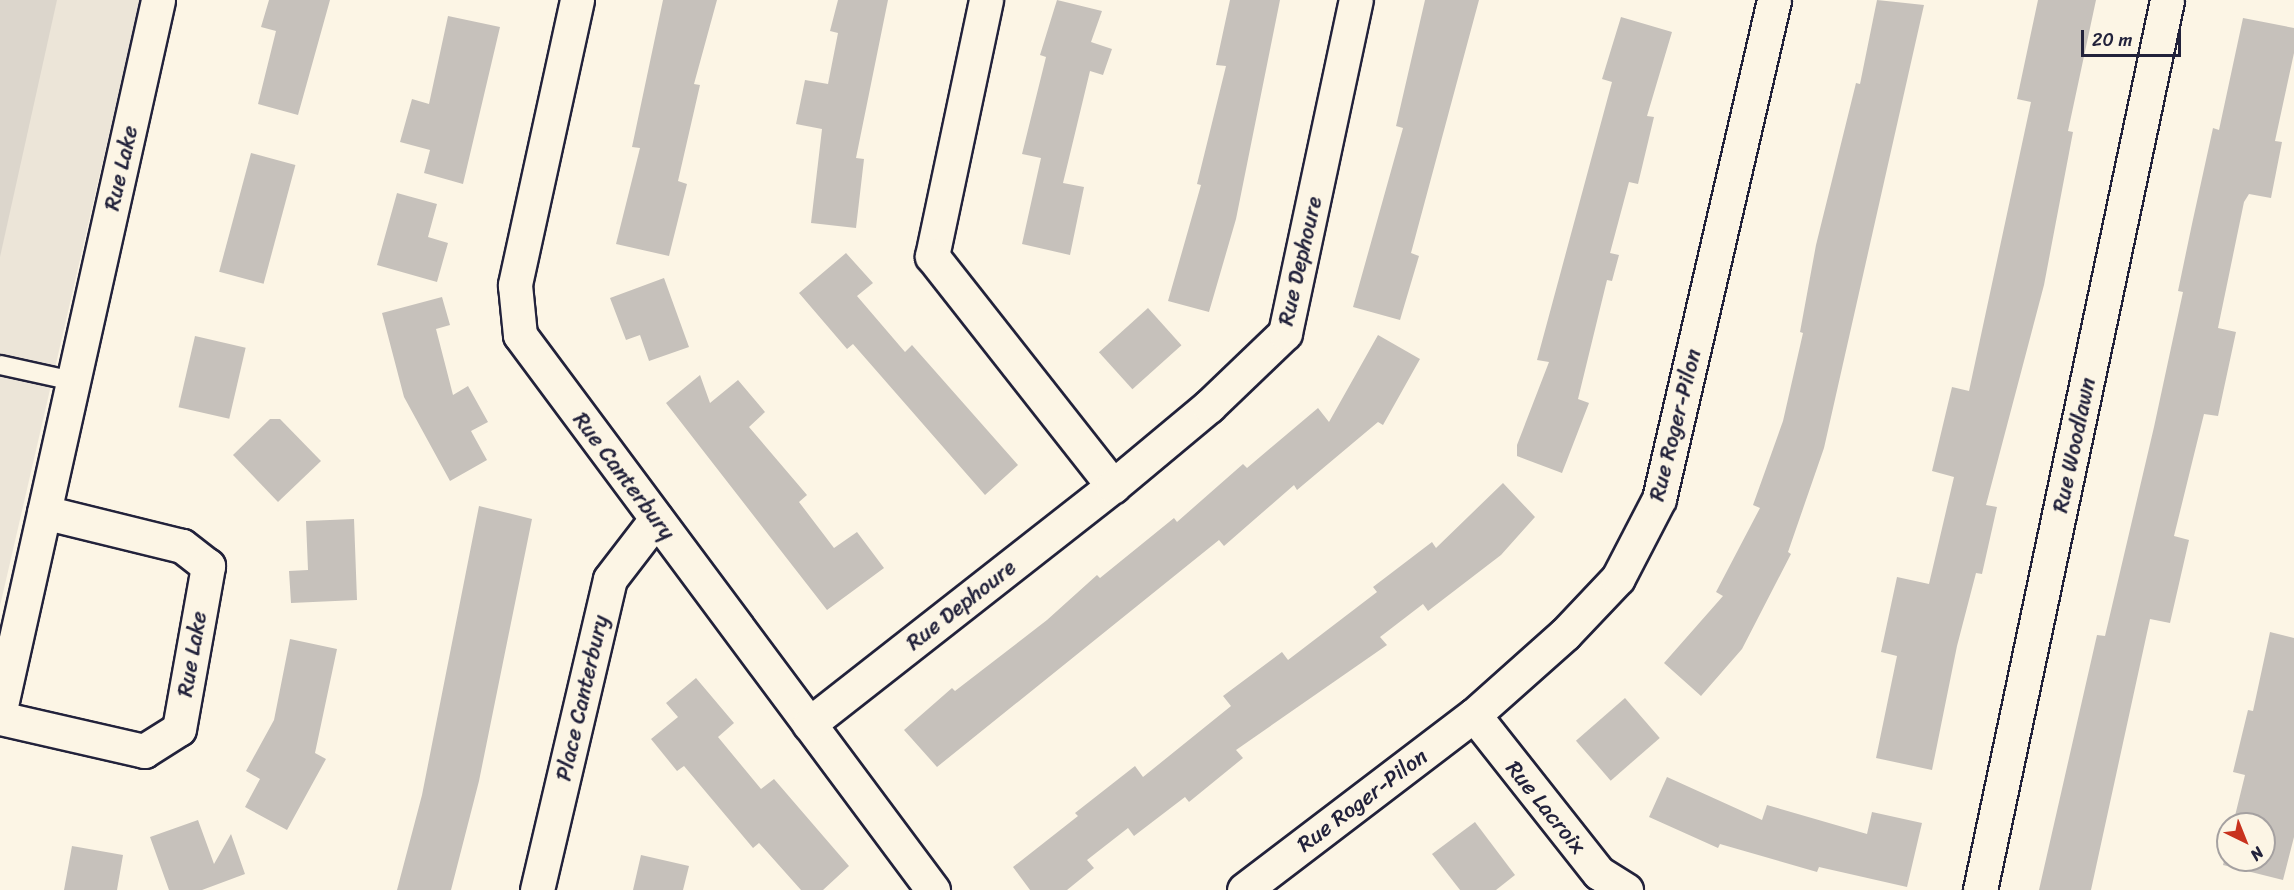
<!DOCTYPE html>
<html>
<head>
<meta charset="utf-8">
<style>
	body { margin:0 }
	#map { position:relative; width:2294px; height:890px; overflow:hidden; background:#fcf5e5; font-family:Sriracha,sans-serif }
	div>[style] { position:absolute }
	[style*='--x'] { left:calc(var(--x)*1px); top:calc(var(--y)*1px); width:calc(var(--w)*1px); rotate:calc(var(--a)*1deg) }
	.built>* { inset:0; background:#ece5d8 }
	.green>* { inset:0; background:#dcd6cc }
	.building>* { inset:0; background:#c6c1bb; transform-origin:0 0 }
	.roads { filter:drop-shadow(2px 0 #22223b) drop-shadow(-2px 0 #22223b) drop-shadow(0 2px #22223b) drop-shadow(0 -2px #22223b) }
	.lane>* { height:18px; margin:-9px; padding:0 9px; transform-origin:9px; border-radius:9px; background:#fcf5e5 }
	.street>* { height:33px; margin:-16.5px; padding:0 16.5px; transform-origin:16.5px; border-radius:16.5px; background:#fcf5e5 }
	.secondary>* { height:33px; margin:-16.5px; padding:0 16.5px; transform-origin:16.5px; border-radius:16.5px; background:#fcf5e5 }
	span { translate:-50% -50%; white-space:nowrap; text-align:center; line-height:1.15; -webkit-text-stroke:6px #fcf5e5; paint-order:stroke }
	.street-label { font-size:22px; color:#22223b }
	.north { position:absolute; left:2216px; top:812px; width:60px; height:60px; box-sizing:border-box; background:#fcf5e5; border:2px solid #a5a1a1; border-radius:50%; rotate:137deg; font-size:16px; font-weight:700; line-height:24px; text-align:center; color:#22223b }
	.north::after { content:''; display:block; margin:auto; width:21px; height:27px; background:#c8321e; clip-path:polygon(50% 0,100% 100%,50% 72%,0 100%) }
	.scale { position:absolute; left:2081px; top:30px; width:100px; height:27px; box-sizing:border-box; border:3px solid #22223b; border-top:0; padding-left:8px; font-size:18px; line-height:21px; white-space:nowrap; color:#22223b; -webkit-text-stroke:4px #fcf5e5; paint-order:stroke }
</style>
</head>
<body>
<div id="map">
	<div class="built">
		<div style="clip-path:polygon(0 0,140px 0,0 606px)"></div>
	</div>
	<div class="green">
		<div style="clip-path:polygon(0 0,57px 0,0 257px)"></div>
	</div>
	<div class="building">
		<div style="clip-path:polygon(269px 0,330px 0,298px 115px,258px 104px,276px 31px,261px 27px)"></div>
		<div style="clip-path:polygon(663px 0,717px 0,694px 84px,700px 85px,678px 181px,687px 184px,669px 256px,616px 244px,640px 148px,632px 147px)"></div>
		<div style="clip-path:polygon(838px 0,888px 0,856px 158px,864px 159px,856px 228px,811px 223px,822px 129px,796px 124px,805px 80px,828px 84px,838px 33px,830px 31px)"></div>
		<div style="clip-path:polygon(1057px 0,1102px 11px,1091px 42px,1112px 49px,1103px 75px,1090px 71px,1063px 183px,1084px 187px,1070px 255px,1022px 244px,1041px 158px,1022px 154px,1046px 57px,1040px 55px)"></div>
		<div style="clip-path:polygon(1230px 0,1280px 0,1236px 219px,1209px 312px,1168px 301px,1201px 185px,1197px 184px,1226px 66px,1216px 65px)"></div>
		<div style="clip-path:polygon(1425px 0,1479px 0,1411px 253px,1419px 256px,1400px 320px,1353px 307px,1403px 128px,1396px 126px)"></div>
		<div style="clip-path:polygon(1877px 0,1924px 5px,1824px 448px,1788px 552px,1791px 554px,1742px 649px,1701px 696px,1664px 663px,1723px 596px,1716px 592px,1760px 508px,1753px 505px,1783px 421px,1803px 333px,1800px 332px,1816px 245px,1856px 83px,1860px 84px)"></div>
		<div style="clip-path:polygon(2038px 0,2096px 0,2068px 131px,2073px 132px,2044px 285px,1986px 505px,1997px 507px,1982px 574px,1976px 573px,1957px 646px,1932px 770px,1876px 758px,1897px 656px,1881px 652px,1897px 577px,1929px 584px,1954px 477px,1932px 471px,1952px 387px,1969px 391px,2031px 102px,2017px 99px)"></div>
		<div style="clip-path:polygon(448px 16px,500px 27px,463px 184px,424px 173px,430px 150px,400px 142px,412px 99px,429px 104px)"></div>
		<div style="clip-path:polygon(1621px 17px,1672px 32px,1647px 116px,1654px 117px,1638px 184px,1629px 182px,1610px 253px,1619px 255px,1612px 281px,1607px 280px,1578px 399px,1589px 403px,1562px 473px,1517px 456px,1517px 445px,1549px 362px,1537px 360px,1612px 82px,1602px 79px)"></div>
		<div style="clip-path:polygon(2243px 18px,2294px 28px,2294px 53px,2275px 141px,2282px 142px,2271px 198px,2249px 194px,2244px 202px,2218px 328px,2236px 332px,2218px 416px,2204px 414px,2174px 536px,2189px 540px,2170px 623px,2150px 619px,2091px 890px,2039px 890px,2097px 635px,2105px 636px,2154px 427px,2183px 292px,2178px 291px,2192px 224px,2213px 128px,2219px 130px)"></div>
		<div style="left:251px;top:153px;width:46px;height:123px;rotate:15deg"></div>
		<div style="clip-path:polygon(397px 193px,437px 204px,428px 237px,448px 243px,437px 282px,377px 265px)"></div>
		<div style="clip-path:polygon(846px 253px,873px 283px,857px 296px,905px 352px,912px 345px,1018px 465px,985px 495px,853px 344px,847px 349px,799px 293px)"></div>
		<div style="clip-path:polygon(664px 278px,689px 347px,649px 361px,640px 335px,626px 340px,610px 298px)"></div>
		<div style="clip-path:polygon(442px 297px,450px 325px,436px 329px,453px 395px,468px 386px,488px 422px,471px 431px,487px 460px,450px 481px,404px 397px,382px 313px)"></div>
		<div style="left:1148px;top:308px;width:50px;height:66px;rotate:48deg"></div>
		<div style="clip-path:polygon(1378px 335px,1420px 359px,1383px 425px,1378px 422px,1297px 490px,1294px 485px,1224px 546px,1219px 540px,937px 767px,904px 730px,952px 688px,955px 691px,1047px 620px,1097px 575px,1100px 578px,1174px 518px,1177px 522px,1243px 464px,1247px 468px,1318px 408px,1329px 422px)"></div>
		<div style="left:195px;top:336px;width:52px;height:73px;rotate:13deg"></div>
		<div style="clip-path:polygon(700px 375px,710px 403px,738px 380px,765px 412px,749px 427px,807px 495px,799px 502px,834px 548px,857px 532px,884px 568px,827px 610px,666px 403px)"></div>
		<div style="clip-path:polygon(270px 419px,280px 419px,321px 461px,278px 502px,233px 455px)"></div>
		<div style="clip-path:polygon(1503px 483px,1535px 517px,1501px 555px,1428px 611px,1423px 604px,1380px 637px,1387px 645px,1236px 750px,1243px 758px,1189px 802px,1185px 797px,1134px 836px,1128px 828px,1087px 860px,1094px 868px,1067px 890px,1030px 890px,1013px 867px,1078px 816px,1075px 813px,1135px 766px,1143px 777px,1231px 706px,1223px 696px,1282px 652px,1288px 660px,1377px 592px,1373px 587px,1432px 542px,1436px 548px)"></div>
		<div style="clip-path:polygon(479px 506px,532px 519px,479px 781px,451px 890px,397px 890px,422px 795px)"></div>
		<div style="clip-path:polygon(354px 519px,357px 600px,291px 603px,289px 571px,308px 570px,306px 521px)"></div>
		<div style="clip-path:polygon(2270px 632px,2294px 638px,2294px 837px,2283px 880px,2223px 865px,2228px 845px,2228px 860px,2264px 860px,2264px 824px,2233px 824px,2245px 775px,2233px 772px,2248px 710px,2253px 711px)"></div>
		<div style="clip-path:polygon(290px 639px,337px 649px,315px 753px,326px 759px,287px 830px,245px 807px,260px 779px,246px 771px,274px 720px)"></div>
		<div style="clip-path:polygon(696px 678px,734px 723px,718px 737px,761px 789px,774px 779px,849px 866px,823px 890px,801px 890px,759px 843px,753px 848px,684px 766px,677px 771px,651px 739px,678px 717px,666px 703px)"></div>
		<div style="left:1625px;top:698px;width:53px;height:65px;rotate:49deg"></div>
		<div style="clip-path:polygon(1667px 777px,1762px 820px,1767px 805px,1867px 834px,1872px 812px,1922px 823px,1907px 887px,1819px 867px,1817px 872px,1720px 844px,1718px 848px,1649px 817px)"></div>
		<div style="clip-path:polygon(198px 820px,214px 864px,231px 834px,245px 874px,202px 890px,169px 890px,150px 837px)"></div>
		<div style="clip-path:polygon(1475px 822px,1515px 875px,1496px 890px,1460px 890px,1432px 854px)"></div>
		<div style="clip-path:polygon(72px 846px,123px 855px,117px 890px,64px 890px)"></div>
		<div style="clip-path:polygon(641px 855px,689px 866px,683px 890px,633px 890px)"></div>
	</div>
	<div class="roads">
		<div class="lane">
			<div style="--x:0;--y:365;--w:75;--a:12.4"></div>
		</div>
		<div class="street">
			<div style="--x:577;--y:0;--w:292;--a:102.3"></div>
			<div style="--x:515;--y:285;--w:50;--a:84.3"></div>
			<div style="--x:520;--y:335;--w:692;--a:53.35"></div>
			<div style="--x:986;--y:0;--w:262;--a:101.9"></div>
			<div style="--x:932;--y:256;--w:293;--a:51.8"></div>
			<div style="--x:1474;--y:715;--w:201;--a:51.7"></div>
			<div style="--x:1599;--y:873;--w:32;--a:32"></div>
			<div style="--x:0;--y:718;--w:148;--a:12.9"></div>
			<div style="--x:144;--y:751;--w:41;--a:-32.2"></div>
			<div style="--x:179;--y:729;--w:166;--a:-79.9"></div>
			<div style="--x:208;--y:566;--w:33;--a:-142"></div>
			<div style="--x:182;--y:546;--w:142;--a:-166.2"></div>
			<div style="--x:809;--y:724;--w:386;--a:-38.1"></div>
			<div style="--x:1113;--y:486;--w:125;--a:-39.8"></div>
			<div style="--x:1209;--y:406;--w:105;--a:-43.8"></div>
			<div style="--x:1285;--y:333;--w:340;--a:-78"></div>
			<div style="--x:537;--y:890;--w:319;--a:-76.8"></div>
			<div style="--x:610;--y:579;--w:76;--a:-52.5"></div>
			<div style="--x:1980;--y:890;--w:909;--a:-78.13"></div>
		</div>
		<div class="secondary">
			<div style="--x:0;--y:710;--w:727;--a:-77.45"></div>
			<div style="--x:1244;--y:890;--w:289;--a:-37.3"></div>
			<div style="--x:1474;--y:715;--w:122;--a:-41.7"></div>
			<div style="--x:1565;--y:634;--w:77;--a:-46.6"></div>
			<div style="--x:1618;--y:578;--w:89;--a:-62.6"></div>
			<div style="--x:1659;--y:499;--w:512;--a:-77.02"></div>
		</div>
	</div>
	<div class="street-label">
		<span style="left:121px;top:168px;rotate:-77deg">Rue Lake</span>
		<span style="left:1300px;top:261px;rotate:-77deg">Rue Dephoure</span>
		<span style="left:1675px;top:425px;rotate:-76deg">Rue Roger-Pilon</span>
		<span style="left:2074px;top:445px;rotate:-78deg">Rue Woodlawn</span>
		<span style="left:624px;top:476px;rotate:53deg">Rue Canterbury</span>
		<span style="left:961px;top:605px;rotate:-38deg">Rue Dephoure</span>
		<span style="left:192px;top:654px;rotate:-80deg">Rue Lake</span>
		<span style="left:582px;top:698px;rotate:-77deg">Place Canterbury</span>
		<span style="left:1362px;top:800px;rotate:-37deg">Rue Roger-Pilon</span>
		<span style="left:1546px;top:807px;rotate:51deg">Rue Lacroix</span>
	</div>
	<div class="north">N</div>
	<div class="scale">20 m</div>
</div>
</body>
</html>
